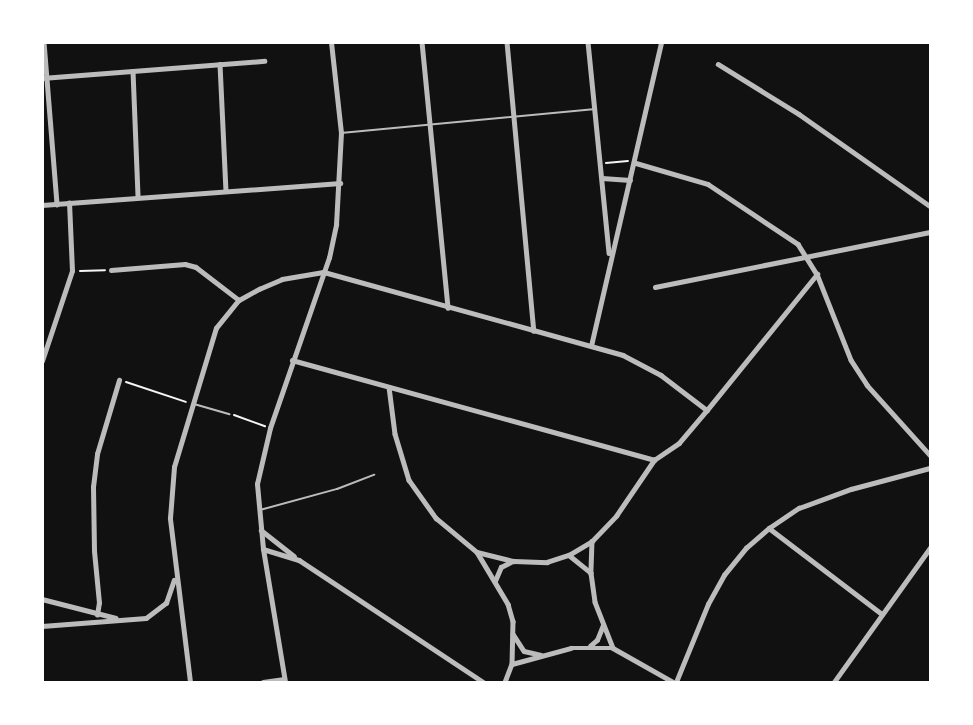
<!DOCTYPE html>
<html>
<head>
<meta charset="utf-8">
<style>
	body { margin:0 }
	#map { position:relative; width:973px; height:725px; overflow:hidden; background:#111; font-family:Overpass,sans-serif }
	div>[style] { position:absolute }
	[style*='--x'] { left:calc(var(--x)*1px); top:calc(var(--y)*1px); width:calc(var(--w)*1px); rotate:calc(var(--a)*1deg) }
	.path>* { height:2px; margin:-1px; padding:0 1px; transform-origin:1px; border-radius:1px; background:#f5f5f5 }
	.service>* { height:2px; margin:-1px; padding:0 1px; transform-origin:1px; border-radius:1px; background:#bcbcbc }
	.minor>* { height:4.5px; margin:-2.25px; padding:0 2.25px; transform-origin:2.25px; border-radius:2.25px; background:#bcbcbc }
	span { translate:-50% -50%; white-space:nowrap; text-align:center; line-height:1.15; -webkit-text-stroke:4px #fff; paint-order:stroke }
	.frame { position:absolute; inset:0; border:44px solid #fff; pointer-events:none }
</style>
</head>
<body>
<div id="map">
	<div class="path">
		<div style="--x:606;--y:163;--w:22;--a:-5"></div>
		<div style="--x:80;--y:271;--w:25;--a:-2"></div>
		<div style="--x:126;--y:382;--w:63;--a:18.4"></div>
		<div style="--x:234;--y:415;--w:33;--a:20"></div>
	</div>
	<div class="service">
		<div style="--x:341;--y:133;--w:253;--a:-5.4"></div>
		<div style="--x:194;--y:404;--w:37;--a:16"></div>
		<div style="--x:260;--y:510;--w:80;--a:-15.3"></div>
		<div style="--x:337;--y:489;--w:40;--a:-21"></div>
	</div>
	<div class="minor">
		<div style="--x:44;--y:42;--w:163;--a:85.4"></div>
		<div style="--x:422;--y:42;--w:267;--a:84.4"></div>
		<div style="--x:507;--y:42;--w:290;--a:84.7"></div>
		<div style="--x:588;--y:42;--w:212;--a:84.3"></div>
		<div style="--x:220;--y:64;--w:127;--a:87.3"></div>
		<div style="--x:718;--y:64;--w:95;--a:31.7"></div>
		<div style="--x:799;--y:114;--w:160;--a:35.1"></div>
		<div style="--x:133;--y:71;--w:126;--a:87.7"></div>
		<div style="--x:42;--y:78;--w:223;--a:-4.4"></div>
		<div style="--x:636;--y:163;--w:75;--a:16.3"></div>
		<div style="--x:708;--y:184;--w:108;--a:33.7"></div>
		<div style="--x:798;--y:244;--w:36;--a:58"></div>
		<div style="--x:817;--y:274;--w:92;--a:68.4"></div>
		<div style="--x:851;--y:360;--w:30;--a:57"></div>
		<div style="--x:867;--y:385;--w:94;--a:48"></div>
		<div style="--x:602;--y:178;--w:28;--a:4"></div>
		<div style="--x:42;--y:205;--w:299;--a:-4.2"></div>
		<div style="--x:111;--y:270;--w:74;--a:-4.6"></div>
		<div style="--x:185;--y:264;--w:11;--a:15"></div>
		<div style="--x:196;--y:267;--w:54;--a:37.5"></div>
		<div style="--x:655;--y:287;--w:280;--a:-11.3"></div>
		<div style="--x:591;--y:346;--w:312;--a:-77"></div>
		<div style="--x:292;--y:360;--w:376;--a:15.4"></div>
		<div style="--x:42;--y:361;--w:95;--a:-71.6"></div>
		<div style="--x:72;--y:271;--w:68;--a:-92.5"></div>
		<div style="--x:389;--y:387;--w:47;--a:82.7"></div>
		<div style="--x:395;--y:434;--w:48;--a:73.1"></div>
		<div style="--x:409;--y:480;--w:47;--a:54.6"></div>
		<div style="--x:436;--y:518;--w:53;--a:39.7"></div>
		<div style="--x:477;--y:552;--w:61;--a:59.2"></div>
		<div style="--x:508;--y:604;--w:18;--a:74"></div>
		<div style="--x:513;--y:621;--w:43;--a:91.3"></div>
		<div style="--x:512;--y:664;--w:19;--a:111"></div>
		<div style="--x:769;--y:528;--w:142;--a:37.3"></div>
		<div style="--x:261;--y:530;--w:42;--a:38.2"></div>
		<div style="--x:592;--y:541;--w:32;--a:92"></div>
		<div style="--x:591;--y:573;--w:29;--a:82"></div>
		<div style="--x:595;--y:602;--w:49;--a:68.6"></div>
		<div style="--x:263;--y:549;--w:38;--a:17"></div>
		<div style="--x:299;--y:560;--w:221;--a:33.5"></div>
		<div style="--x:477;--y:552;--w:38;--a:14"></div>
		<div style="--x:514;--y:561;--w:33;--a:2"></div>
		<div style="--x:547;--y:562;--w:23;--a:-18"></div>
		<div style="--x:569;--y:555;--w:27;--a:-31"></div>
		<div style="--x:592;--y:541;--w:35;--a:-46"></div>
		<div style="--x:616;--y:516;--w:68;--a:-55.8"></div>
		<div style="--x:654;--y:460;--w:30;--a:-34"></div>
		<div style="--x:679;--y:443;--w:43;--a:-49.7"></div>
		<div style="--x:707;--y:410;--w:175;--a:-51"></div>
		<div style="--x:569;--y:555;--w:28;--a:39"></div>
		<div style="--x:495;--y:581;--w:15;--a:-67"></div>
		<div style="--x:501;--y:567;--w:13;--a:-27"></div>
		<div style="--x:42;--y:599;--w:76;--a:14.4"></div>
		<div style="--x:97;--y:615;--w:12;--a:-81"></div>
		<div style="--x:99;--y:603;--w:52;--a:-95.5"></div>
		<div style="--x:94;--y:551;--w:64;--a:-90.9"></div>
		<div style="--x:93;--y:487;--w:33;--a:-83"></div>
		<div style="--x:97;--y:454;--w:77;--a:-73.4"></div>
		<div style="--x:42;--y:626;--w:104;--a:-4.4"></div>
		<div style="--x:146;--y:618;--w:25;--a:-37"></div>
		<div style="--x:166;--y:603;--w:24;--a:-71"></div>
		<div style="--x:513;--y:634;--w:20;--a:57"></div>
		<div style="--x:524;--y:651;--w:17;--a:13"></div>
		<div style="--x:590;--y:646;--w:9;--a:-41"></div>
		<div style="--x:597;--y:640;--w:16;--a:-68"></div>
		<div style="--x:512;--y:664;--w:61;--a:-15.2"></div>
		<div style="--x:571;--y:648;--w:42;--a:0"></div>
		<div style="--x:613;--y:648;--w:69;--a:29.5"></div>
		<div style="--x:190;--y:682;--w:165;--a:-97"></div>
		<div style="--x:170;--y:518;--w:51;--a:-85.5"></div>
		<div style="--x:174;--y:467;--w:145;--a:-73.2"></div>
		<div style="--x:216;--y:328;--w:36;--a:-51"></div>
		<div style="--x:239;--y:300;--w:23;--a:-29"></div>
		<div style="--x:259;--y:289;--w:25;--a:-23"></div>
		<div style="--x:282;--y:279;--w:43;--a:-9.5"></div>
		<div style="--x:324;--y:272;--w:310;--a:15.5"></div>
		<div style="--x:623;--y:355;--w:43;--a:27.8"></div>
		<div style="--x:661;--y:375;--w:58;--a:37.3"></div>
		<div style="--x:263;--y:682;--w:21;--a:-8"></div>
		<div style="--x:285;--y:682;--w:135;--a:-99.4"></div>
		<div style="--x:263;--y:549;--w:65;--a:-95.3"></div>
		<div style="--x:257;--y:484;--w:57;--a:-76.9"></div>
		<div style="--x:270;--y:428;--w:180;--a:-70.9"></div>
		<div style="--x:329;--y:258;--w:34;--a:-78"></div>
		<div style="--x:336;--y:225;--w:92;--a:-86.9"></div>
		<div style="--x:341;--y:133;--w:92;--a:-96.3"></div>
		<div style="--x:676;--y:682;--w:84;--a:-67.7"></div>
		<div style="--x:708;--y:604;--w:33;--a:-61"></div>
		<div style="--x:724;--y:575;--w:35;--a:-51"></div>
		<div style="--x:746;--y:548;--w:30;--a:-41"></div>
		<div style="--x:769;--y:528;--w:36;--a:-34"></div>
		<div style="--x:799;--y:508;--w:55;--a:-20.1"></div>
		<div style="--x:851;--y:489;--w:82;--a:-14.9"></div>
		<div style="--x:834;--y:682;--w:165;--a:-54.4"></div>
	</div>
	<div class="frame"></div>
</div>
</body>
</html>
